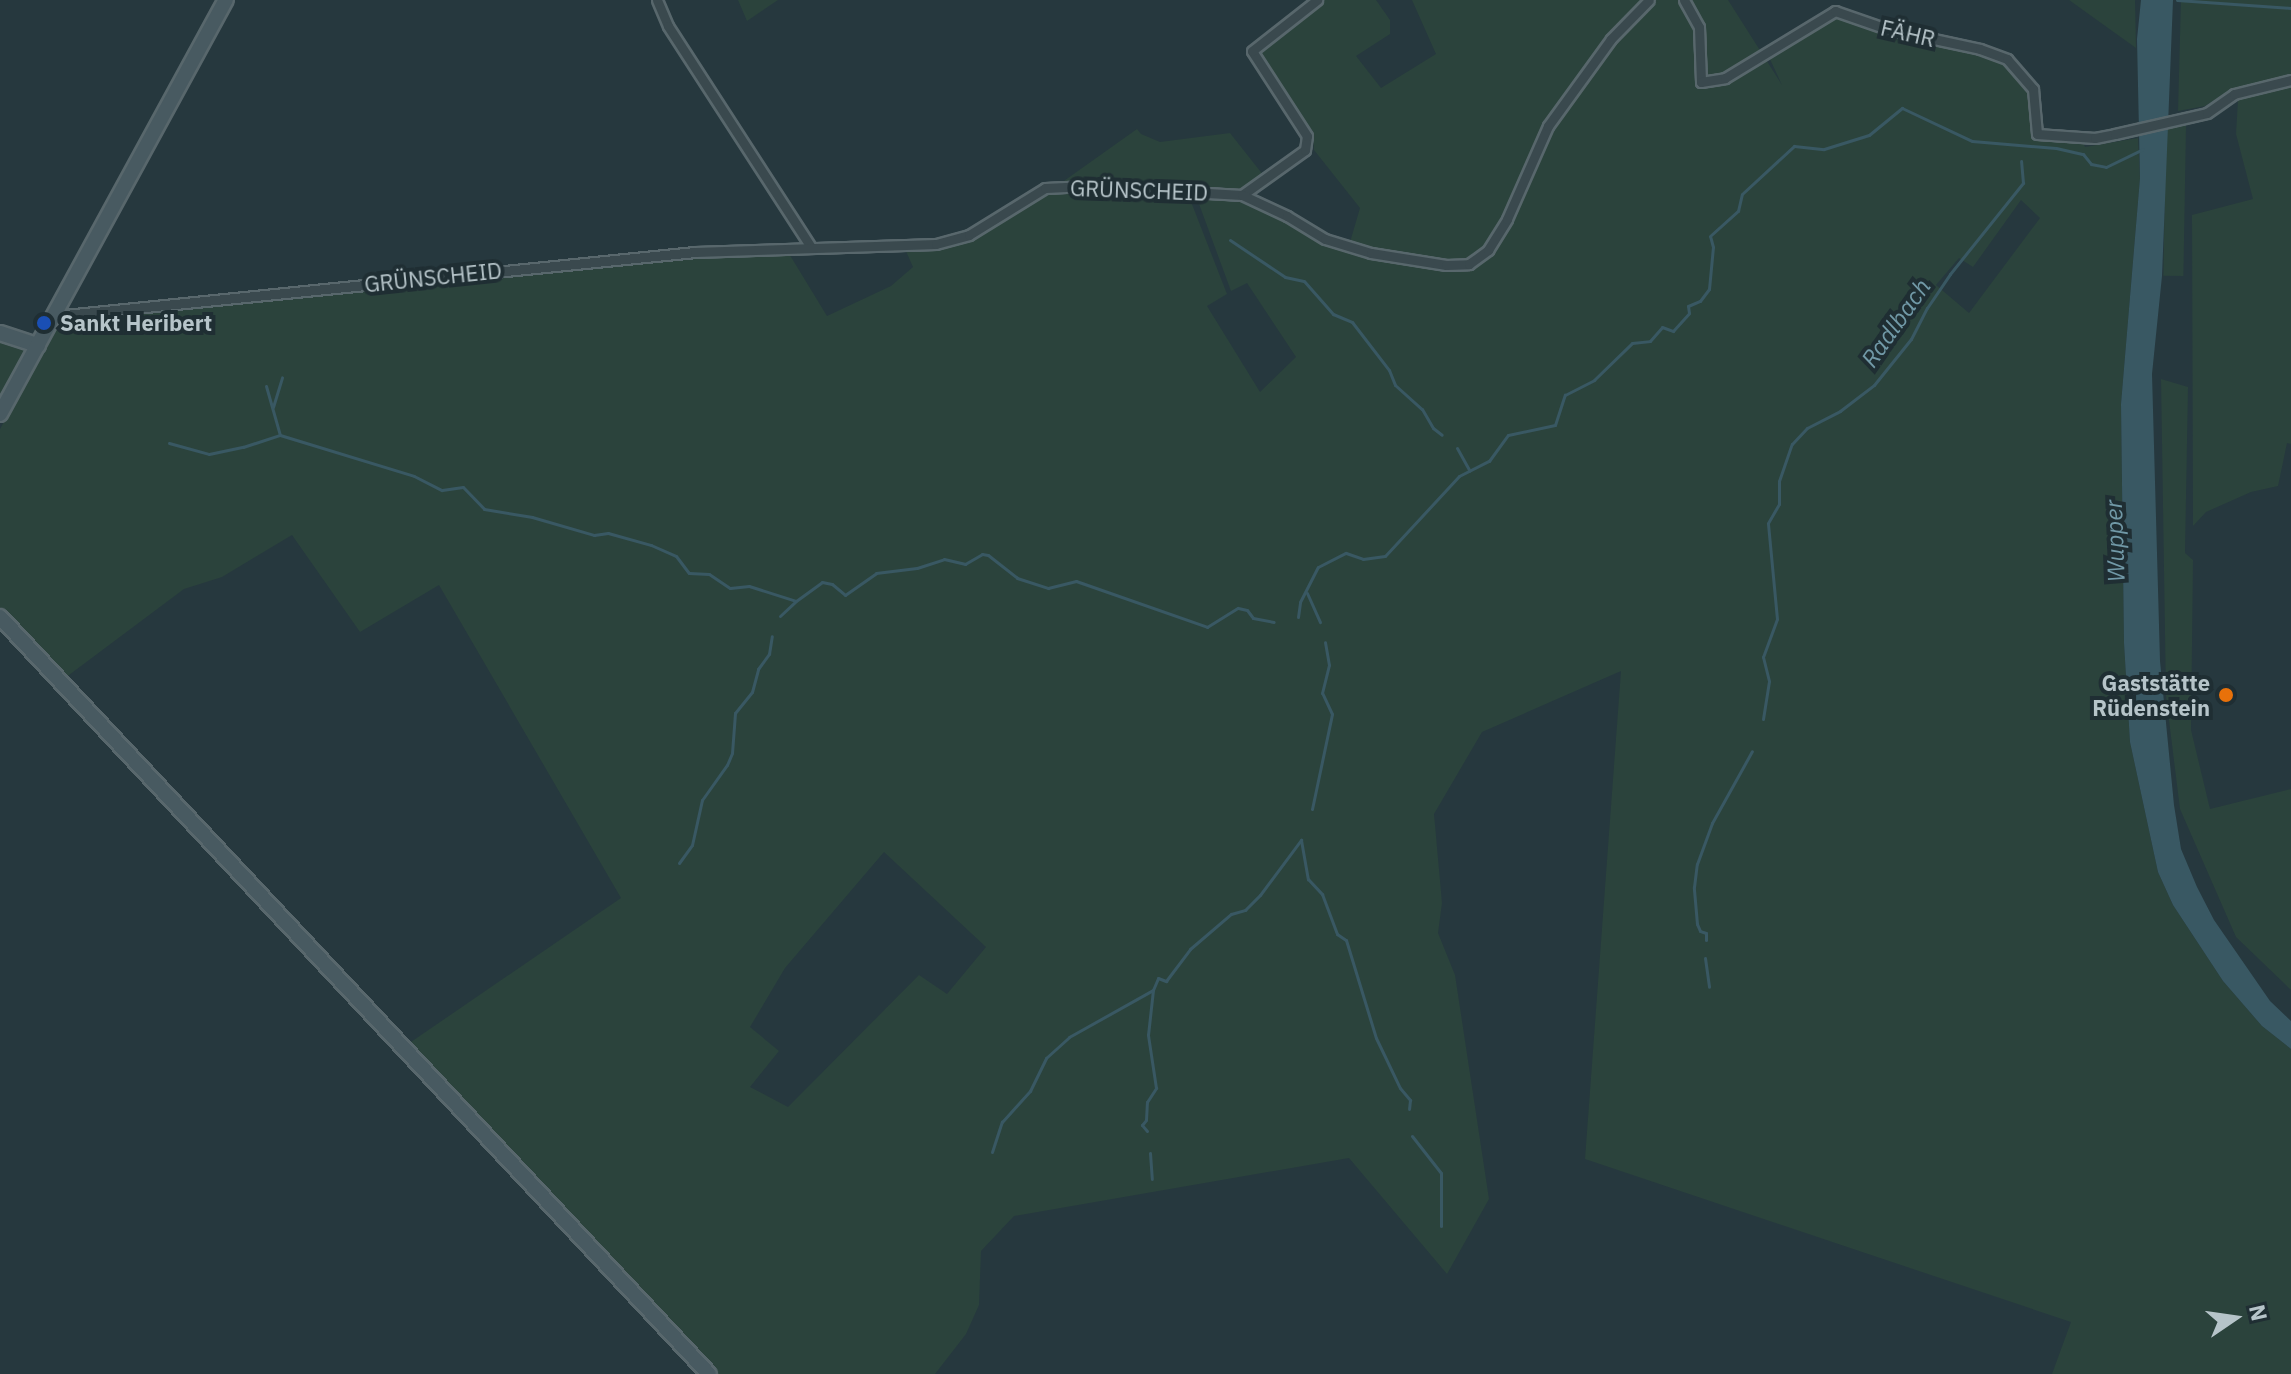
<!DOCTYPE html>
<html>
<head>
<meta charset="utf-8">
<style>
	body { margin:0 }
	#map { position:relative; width:2291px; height:1374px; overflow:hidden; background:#26383e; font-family:"IBM Plex Sans",sans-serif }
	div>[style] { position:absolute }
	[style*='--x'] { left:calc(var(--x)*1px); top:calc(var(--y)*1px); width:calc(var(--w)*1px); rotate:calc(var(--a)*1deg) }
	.green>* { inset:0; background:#2b433c; transform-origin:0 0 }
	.water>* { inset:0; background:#395863 }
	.stream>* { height:3px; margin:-1.5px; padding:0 1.5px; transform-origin:1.5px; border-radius:1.5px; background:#395863 }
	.roads { filter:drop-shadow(2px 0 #58676c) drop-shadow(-2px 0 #58676c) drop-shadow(0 2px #58676c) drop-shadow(0 -2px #58676c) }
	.street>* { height:9px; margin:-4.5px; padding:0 4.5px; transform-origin:4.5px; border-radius:4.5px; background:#3a494e }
	.secondary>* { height:14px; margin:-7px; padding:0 7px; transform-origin:7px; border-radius:7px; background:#485a61 }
	.dots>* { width:22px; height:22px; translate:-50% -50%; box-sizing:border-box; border:4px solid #1f2e33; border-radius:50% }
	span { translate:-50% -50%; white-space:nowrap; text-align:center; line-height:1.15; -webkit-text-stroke:8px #1f2e33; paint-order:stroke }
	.street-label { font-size:22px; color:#b6c4c9 }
	.poi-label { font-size:22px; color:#b6c4c9; font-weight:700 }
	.left { translate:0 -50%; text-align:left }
	.right { translate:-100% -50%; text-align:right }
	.water-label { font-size:24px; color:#7199a7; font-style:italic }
	.north { position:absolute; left:2195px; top:1278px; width:80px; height:80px; -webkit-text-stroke:6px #1f2e33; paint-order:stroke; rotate:77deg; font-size:22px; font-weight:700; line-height:32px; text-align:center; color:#b6c4c9 }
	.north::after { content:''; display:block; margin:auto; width:28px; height:36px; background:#b6c4c9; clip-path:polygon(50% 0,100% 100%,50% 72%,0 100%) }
</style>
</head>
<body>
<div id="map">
	<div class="green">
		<div style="clip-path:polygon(738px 0,778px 0,747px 21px)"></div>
		<div style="clip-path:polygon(evenodd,1321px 0,1376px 0,1390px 20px,1390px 34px,1356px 56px,1381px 88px,1436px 54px,1412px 0,1728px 0,1782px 85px,1769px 57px,1836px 16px,2002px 60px,2028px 87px,2036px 136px,2083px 142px,2085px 147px,2138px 138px,2140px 178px,2121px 404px,2124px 643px,2130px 742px,2158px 872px,2173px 905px,2223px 981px,2262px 1026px,2291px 1049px,2291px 1374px,2052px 1374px,2071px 1322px,1585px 1159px,1621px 671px,1482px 732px,1434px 814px,1442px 903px,1438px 933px,1455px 975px,1489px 1199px,1447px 1274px,1349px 1158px,1014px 1216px,981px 1251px,979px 1305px,966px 1334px,935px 1374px,717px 1374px,408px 1044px,621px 898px,439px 585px,360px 632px,292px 535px,222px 577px,184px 589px,65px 678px,0 609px,0 429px,60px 321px,555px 268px,788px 252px,827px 316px,891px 286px,913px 267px,905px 249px,941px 249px,971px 239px,1048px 195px,1081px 190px,1188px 194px,1227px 294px,1207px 306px,1260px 392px,1296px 357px,1247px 283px,1231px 291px,1199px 204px,1202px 195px,1241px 200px,1319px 240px,1348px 249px,1360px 208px,1314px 150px,1313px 131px,1307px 130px,1258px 54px,1261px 46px,1321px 0,2021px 200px,2040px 218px,1969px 313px,1936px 285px,1959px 258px,1973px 267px,2021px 200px,1321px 0,884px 852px,986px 947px,947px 994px,919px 975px,788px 1107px,750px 1087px,779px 1051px,750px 1027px,785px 968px,884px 852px)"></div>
		<div style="clip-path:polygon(2069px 0,2135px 0,2136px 48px)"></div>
		<div style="clip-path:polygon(2181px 0,2291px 0,2291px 76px,2230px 90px,2205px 106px,2178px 111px)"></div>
		<div style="clip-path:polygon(2291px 86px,2291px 444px,2287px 443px,2278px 486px,2251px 492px,2206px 512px,2193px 526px,2192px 215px,2253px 199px,2236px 134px,2238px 100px,2240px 97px)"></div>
		<div style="left:2186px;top:126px;width:150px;height:20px;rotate:91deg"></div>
		<div style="clip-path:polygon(1137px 129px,1141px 134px,1160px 142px,1230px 133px,1264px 176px,1243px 189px,1082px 179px,1061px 183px)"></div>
		<div style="clip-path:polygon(0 339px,26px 351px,0 400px)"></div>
		<div style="clip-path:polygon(2161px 379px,2188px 387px,2185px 553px,2193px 560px,2191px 730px,2210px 809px,2291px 789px,2291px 990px,2236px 937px,2180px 809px,2166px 696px)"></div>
	</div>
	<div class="water">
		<div style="clip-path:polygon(2141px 0,2173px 0,2162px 276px,2152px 374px,2160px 661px,2174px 805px,2181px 849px,2197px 887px,2214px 920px,2270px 1001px,2291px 1021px,2291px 1049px,2262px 1026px,2223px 981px,2173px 905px,2158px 872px,2130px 742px,2124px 643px,2121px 404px,2140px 178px,2137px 39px)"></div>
	</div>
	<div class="stream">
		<div style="--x:2177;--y:0;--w:114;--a:4"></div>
		<div style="--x:1230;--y:240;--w:66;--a:33.9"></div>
		<div style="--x:1285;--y:277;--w:19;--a:12"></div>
		<div style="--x:1304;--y:281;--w:44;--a:48.7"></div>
		<div style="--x:1333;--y:314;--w:21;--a:23"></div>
		<div style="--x:1352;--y:322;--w:61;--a:52.4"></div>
		<div style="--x:1389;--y:370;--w:16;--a:68"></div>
		<div style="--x:1395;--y:385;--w:36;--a:42"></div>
		<div style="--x:1422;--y:409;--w:22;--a:60"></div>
		<div style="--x:1433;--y:428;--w:11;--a:38"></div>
		<div style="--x:266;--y:386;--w:51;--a:74.1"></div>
		<div style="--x:280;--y:435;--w:140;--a:17"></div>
		<div style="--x:414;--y:476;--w:31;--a:27"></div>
		<div style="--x:442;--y:490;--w:21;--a:-8"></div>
		<div style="--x:463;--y:487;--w:30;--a:46"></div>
		<div style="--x:484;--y:509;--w:49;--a:9.5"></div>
		<div style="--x:532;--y:517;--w:65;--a:16.2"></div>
		<div style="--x:594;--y:535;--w:14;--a:-8"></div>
		<div style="--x:608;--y:533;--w:45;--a:15.6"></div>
		<div style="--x:651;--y:545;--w:27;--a:24"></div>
		<div style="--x:676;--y:556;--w:21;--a:53"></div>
		<div style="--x:689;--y:573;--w:20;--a:3"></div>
		<div style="--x:709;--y:574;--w:25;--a:34"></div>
		<div style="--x:730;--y:588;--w:19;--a:-6"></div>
		<div style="--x:749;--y:586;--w:49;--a:17.7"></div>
		<div style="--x:796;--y:601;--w:32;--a:-36"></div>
		<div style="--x:822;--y:582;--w:10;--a:11"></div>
		<div style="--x:832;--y:584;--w:17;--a:40"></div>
		<div style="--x:845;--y:595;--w:38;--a:-35"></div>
		<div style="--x:876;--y:573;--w:41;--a:-7"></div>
		<div style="--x:917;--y:568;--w:28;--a:-18"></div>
		<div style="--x:944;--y:559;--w:22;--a:13"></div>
		<div style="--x:965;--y:564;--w:20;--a:-30"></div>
		<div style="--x:982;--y:554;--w:6;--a:9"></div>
		<div style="--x:988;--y:555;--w:37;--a:38"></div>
		<div style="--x:1017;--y:578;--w:33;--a:18"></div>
		<div style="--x:1048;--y:588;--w:29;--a:-14"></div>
		<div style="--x:1076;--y:581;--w:139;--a:19.3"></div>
		<div style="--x:1207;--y:627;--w:36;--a:-32"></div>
		<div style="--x:1238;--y:608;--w:9;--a:13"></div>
		<div style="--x:1247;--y:610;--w:10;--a:53"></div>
		<div style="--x:1253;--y:618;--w:21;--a:11"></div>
		<div style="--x:273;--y:407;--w:31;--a:-73"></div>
		<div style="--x:169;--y:443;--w:41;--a:15.4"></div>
		<div style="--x:209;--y:454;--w:35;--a:-12"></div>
		<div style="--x:243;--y:447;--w:39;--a:-18"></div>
		<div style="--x:1457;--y:448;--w:26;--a:61"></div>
		<div style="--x:1307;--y:593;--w:32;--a:66"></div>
		<div style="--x:780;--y:616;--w:21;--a:-43"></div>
		<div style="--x:1298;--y:617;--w:15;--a:-82"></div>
		<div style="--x:1300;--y:602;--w:39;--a:-63"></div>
		<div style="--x:1318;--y:567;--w:31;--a:-27"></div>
		<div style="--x:1346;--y:553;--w:18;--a:19"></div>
		<div style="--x:1363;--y:559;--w:22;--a:-8"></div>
		<div style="--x:1385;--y:556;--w:109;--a:-47.2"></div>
		<div style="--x:1459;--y:476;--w:34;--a:-27"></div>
		<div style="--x:1489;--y:461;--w:32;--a:-54"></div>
		<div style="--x:1508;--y:435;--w:48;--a:-12"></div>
		<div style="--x:1555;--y:425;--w:32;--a:-72"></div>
		<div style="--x:1565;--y:395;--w:33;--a:-27"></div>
		<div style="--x:1594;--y:380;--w:53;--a:-44.2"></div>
		<div style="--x:1632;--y:343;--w:18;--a:-6"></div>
		<div style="--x:1650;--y:341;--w:18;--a:-49"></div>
		<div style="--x:1662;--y:327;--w:12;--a:20"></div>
		<div style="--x:1673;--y:331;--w:24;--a:-48"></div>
		<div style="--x:1689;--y:313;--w:7;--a:-98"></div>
		<div style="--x:1688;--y:306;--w:13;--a:-23"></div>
		<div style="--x:1700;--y:301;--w:15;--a:-53"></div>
		<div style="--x:1709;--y:289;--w:42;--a:-84.6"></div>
		<div style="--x:1713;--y:247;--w:11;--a:-105"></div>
		<div style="--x:1710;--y:236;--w:38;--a:-42"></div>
		<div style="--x:1738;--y:211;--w:17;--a:-77"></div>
		<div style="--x:1742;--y:194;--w:71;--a:-42.7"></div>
		<div style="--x:1794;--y:146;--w:30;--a:6"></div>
		<div style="--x:1824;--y:149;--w:47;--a:-17.3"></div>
		<div style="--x:1869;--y:135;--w:43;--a:-39.3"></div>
		<div style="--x:1902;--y:108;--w:77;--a:25.2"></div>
		<div style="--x:1972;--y:141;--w:84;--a:4.8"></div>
		<div style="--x:2056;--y:148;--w:28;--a:13"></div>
		<div style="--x:2083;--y:154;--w:13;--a:51"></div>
		<div style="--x:2091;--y:164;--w:15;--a:11"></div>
		<div style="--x:2106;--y:167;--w:41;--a:-25.9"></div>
		<div style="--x:1763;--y:719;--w:38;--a:-81"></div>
		<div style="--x:1769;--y:681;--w:25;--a:-104"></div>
		<div style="--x:1763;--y:657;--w:40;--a:-69.8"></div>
		<div style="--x:1777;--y:619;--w:96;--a:-95.4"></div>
		<div style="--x:1768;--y:523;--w:22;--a:-60"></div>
		<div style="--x:1779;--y:504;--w:23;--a:-90"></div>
		<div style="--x:1779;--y:481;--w:39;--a:-71"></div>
		<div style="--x:1792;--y:444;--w:22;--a:-47"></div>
		<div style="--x:1807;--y:428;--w:37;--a:-27"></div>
		<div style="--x:1840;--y:411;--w:43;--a:-37.4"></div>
		<div style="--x:1874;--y:385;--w:59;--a:-51.2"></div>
		<div style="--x:1911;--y:339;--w:35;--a:-63"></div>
		<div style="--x:1927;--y:308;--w:41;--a:-55.9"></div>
		<div style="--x:1950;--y:274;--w:117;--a:-51.3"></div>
		<div style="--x:2023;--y:183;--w:22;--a:-95"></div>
		<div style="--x:1312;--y:809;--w:97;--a:-78.1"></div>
		<div style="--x:1332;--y:714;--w:23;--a:-115"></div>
		<div style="--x:1322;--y:693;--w:29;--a:-76"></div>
		<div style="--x:1329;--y:665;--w:23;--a:-100"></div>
		<div style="--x:1301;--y:840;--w:40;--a:80"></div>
		<div style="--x:1308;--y:879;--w:21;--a:47"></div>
		<div style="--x:1322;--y:894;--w:43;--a:69.4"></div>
		<div style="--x:1337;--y:934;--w:11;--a:34"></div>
		<div style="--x:1346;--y:940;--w:102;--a:73"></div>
		<div style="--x:1376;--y:1038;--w:55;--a:64.4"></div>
		<div style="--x:1400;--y:1088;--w:16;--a:50"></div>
		<div style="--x:1410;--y:1100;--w:9;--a:96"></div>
		<div style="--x:679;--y:863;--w:22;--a:-54"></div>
		<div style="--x:692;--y:845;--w:46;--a:-77.5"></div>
		<div style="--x:702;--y:800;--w:43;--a:-54.5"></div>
		<div style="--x:727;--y:765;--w:13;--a:-67"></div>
		<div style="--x:732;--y:753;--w:40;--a:-85.7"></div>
		<div style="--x:735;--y:713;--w:27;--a:-51"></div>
		<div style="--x:752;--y:692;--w:24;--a:-75"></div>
		<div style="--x:758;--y:669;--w:19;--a:-54"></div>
		<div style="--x:769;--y:654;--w:18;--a:-81"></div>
		<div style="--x:1706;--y:940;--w:7;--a:-90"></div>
		<div style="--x:1706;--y:933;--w:6;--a:-162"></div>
		<div style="--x:1700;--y:931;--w:8;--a:-113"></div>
		<div style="--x:1697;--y:924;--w:37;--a:-95"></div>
		<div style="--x:1694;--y:887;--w:23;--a:-83"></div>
		<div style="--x:1697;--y:864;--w:44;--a:-69.9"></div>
		<div style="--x:1712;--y:823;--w:82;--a:-60.9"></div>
		<div style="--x:1705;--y:958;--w:29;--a:82"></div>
		<div style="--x:1147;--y:1131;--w:8;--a:-130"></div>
		<div style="--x:1142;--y:1125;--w:6;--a:-51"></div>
		<div style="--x:1146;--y:1120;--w:18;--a:-87"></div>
		<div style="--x:1147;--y:1102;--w:17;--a:-57"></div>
		<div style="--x:1156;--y:1088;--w:54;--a:-98.6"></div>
		<div style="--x:1148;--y:1035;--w:45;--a:-83.7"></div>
		<div style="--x:1412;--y:1136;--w:47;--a:51.9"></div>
		<div style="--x:1441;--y:1173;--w:53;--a:90"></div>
		<div style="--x:992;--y:1152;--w:32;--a:-72"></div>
		<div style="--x:1002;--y:1122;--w:42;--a:-47.9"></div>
		<div style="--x:1030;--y:1091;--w:37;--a:-64"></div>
		<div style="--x:1046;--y:1058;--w:31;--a:-42"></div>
		<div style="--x:1069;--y:1037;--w:96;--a:-29.2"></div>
		<div style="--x:1153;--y:990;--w:13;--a:-67"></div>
		<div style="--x:1158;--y:978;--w:9;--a:21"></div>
		<div style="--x:1166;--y:981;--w:40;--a:-53"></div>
		<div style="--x:1190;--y:949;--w:54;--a:-40.5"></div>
		<div style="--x:1231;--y:914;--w:15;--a:-16"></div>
		<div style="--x:1245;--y:910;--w:21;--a:-45"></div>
		<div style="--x:1260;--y:895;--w:69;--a:-53.3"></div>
		<div style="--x:1150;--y:1153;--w:26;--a:86"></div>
	</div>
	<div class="roads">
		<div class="street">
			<div style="--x:657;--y:0;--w:28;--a:67"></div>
			<div style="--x:668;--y:26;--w:263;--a:57.1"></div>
			<div style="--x:1684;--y:0;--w:31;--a:61"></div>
			<div style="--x:1699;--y:27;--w:55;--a:87.9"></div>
			<div style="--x:1701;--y:82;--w:24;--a:-9"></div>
			<div style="--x:1725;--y:78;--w:129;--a:-31.3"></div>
			<div style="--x:1835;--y:11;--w:55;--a:19.1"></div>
			<div style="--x:1887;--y:29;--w:95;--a:12.1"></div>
			<div style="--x:1980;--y:49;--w:29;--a:20"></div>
			<div style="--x:2007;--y:59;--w:40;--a:49"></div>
			<div style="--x:2033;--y:89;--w:45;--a:84.9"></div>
			<div style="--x:2037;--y:134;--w:58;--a:3.9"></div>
			<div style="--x:2095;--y:138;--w:20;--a:-11"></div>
			<div style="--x:2115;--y:134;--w:94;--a:-12.9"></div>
			<div style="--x:2207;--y:113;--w:33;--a:-35"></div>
			<div style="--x:2234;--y:94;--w:59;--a:-13.8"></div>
			<div style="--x:1242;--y:195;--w:77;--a:-35.5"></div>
			<div style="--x:1305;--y:150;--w:14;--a:-82"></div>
			<div style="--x:1307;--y:136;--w:101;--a:-122.9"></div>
			<div style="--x:1252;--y:51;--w:83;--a:-38.1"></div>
			<div style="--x:55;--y:316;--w:643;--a:-5.71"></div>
			<div style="--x:695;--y:252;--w:241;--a:-1.9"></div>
			<div style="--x:936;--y:244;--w:34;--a:-15"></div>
			<div style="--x:969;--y:235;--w:89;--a:-31.7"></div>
			<div style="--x:1045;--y:188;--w:42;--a:-2.7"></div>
			<div style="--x:1087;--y:186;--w:155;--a:3.3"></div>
			<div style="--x:1242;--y:195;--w:50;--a:25"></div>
			<div style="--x:1287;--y:216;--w:44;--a:31.2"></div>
			<div style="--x:1325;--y:239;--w:48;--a:16.9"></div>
			<div style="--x:1371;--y:253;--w:76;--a:9.1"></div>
			<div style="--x:1446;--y:265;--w:23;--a:-2"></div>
			<div style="--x:1469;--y:264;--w:24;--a:-36"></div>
			<div style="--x:1488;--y:250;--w:36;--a:-58"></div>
			<div style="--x:1507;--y:219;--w:102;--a:-66.2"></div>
			<div style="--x:1548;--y:126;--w:107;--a:-54.1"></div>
			<div style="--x:1611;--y:39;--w:54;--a:-45.7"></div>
		</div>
		<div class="secondary">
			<div style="--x:0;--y:333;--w:40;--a:18"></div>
			<div style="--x:0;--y:414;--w:472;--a:-61.4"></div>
			<div style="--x:0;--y:617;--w:1037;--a:46.88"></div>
		</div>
	</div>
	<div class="dots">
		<div style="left:44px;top:323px;background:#1a4fb4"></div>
		<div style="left:2226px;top:695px;background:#e8710a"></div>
	</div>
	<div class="street-label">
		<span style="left:1908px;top:33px;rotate:13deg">FÄHR</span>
		<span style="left:1139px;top:190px;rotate:2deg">GRÜNSCHEID</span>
		<span style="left:433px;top:277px;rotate:-6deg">GRÜNSCHEID</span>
	</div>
	<div class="poi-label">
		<span class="left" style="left:60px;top:323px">Sankt Heribert</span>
		<span class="right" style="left:2210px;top:695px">Gaststätte<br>Rüdenstein</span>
	</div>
	<div class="water-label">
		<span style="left:1896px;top:323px;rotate:-55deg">Radlbach</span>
		<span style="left:2115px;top:541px;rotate:-92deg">Wupper</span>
	</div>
	<div class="north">N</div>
</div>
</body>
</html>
